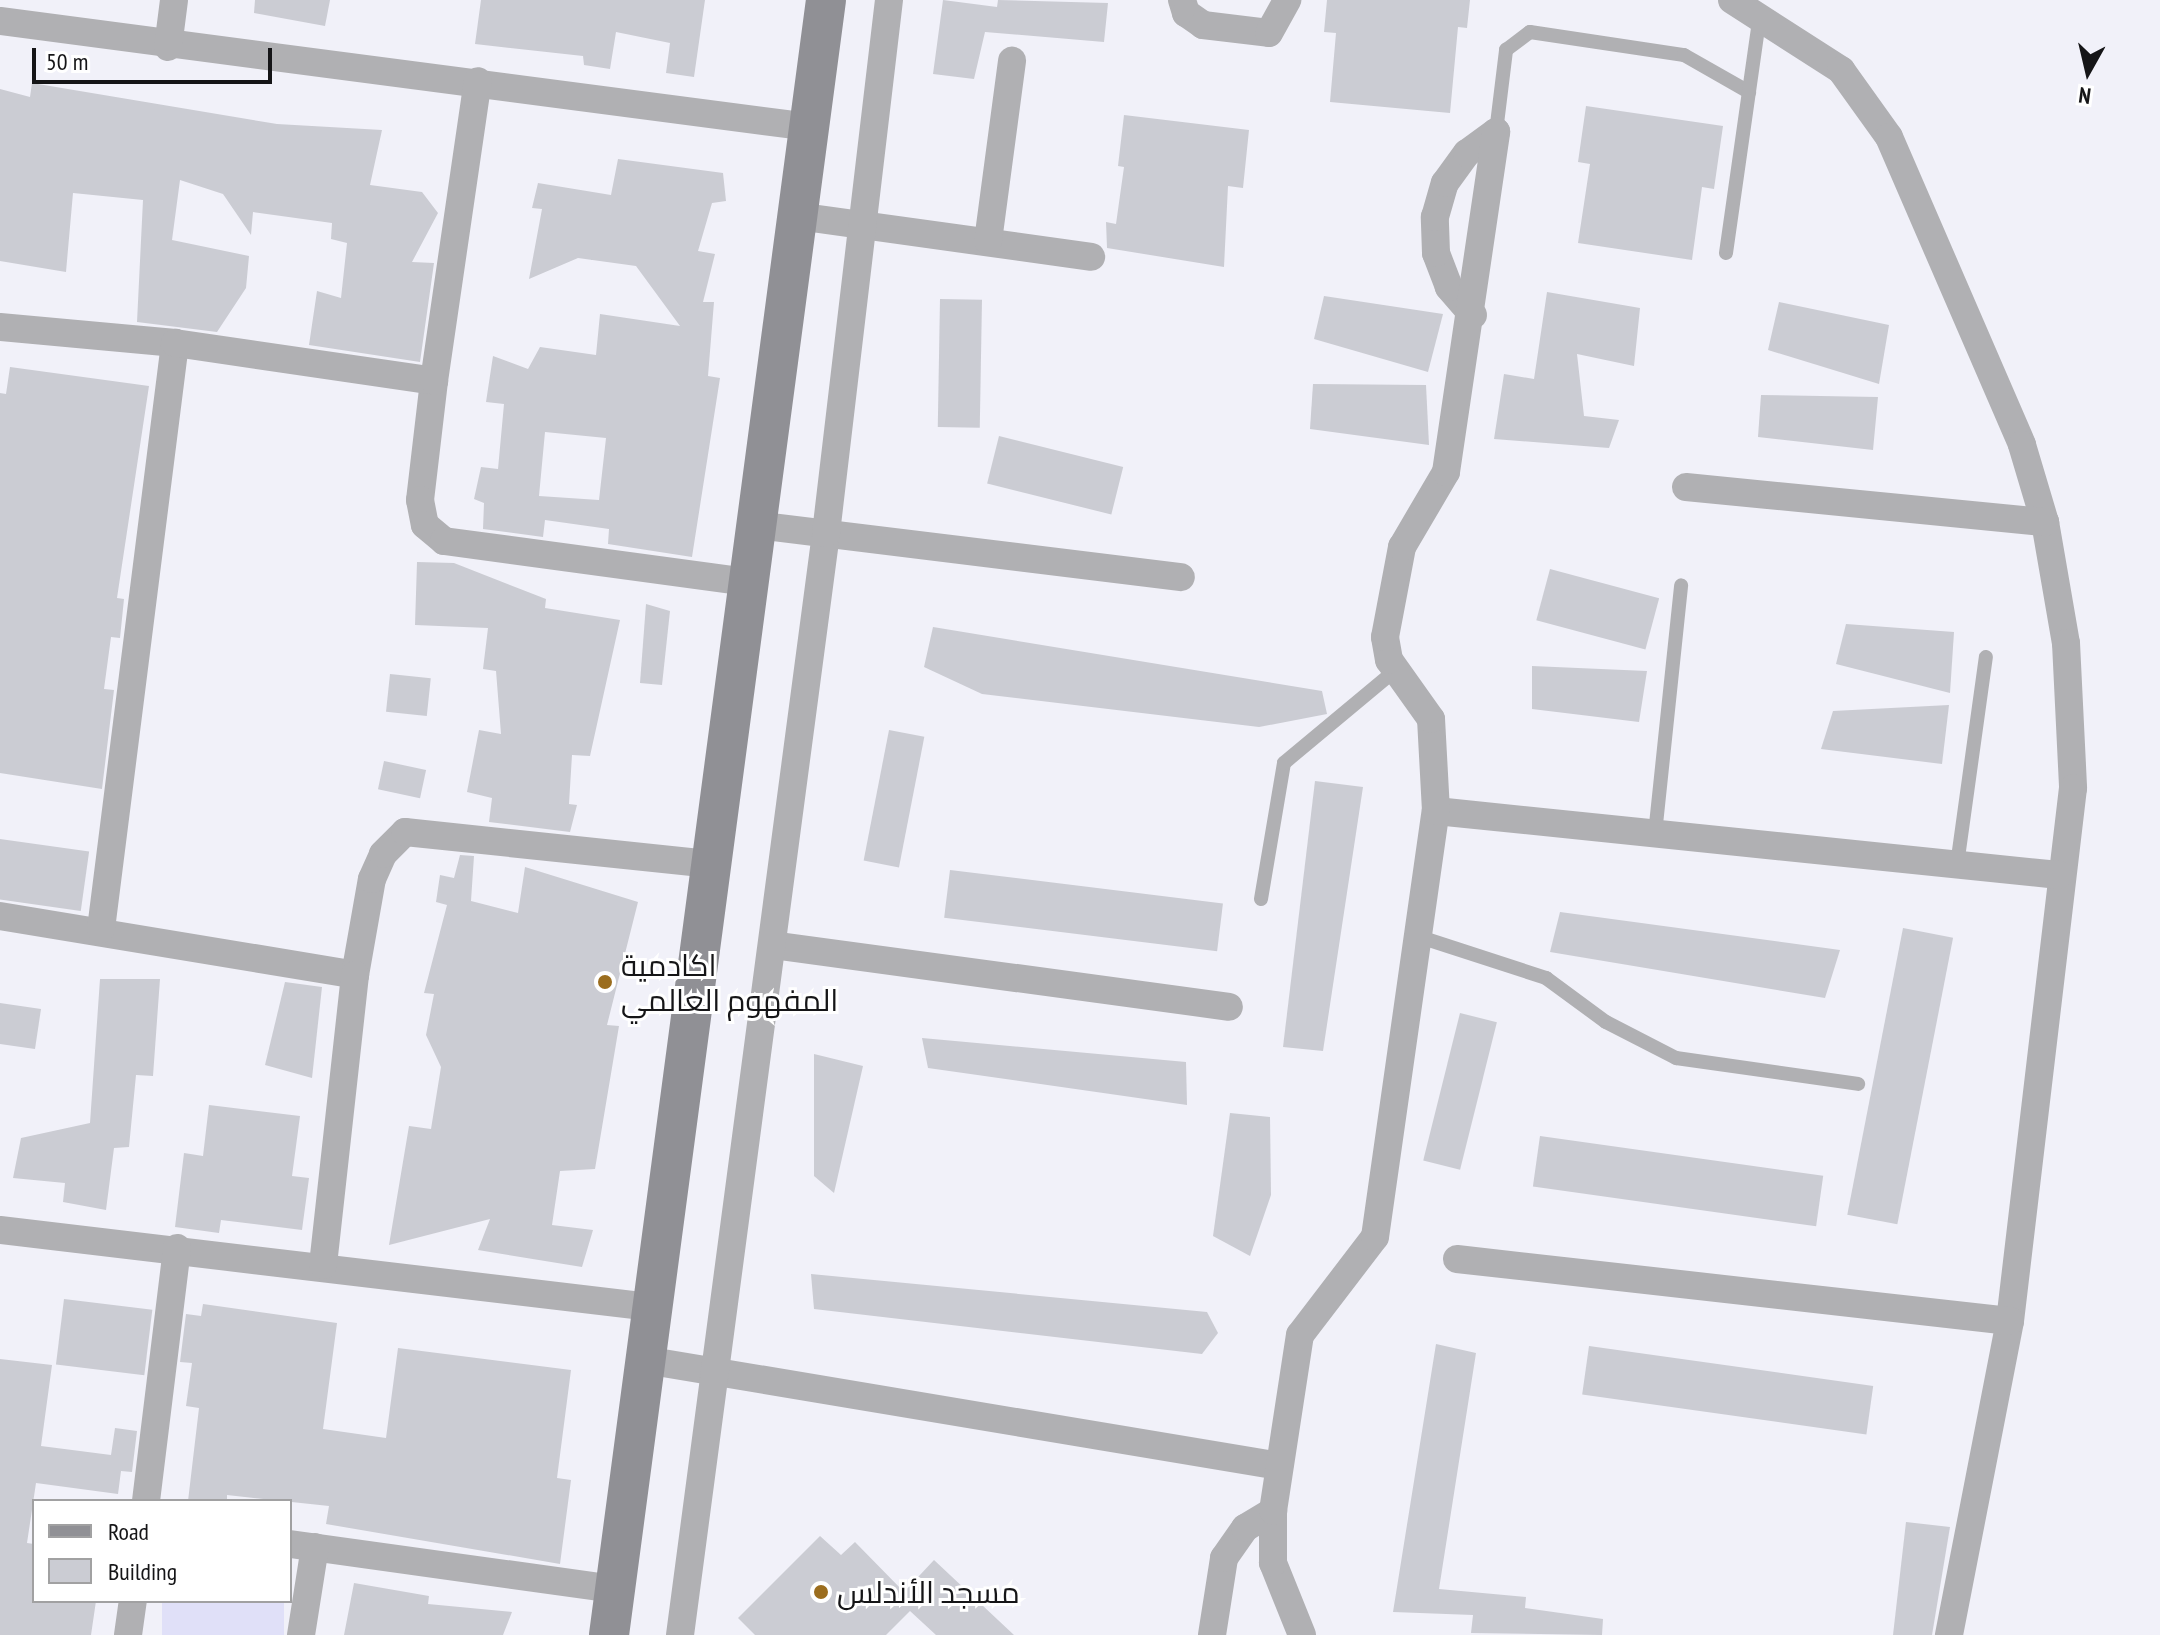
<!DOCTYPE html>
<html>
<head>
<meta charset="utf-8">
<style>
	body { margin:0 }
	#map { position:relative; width:2160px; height:1635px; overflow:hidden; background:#f1f1f9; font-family:"PT Sans Narrow",Cairo,sans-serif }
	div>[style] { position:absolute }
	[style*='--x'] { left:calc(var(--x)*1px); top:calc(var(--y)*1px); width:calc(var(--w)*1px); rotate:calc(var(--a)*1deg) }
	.green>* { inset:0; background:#e0e0f8; transform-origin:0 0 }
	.building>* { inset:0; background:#cbccd3; transform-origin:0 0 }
	.service>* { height:14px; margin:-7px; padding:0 7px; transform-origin:7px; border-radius:7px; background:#b0b0b3 }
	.minor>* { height:28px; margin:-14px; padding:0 14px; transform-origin:14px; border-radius:14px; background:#b0b0b3 }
	.secondary>* { height:40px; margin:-20px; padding:0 20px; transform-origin:20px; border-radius:20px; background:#909095 }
	.dots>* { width:22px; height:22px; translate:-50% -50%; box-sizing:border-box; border:4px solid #fff; border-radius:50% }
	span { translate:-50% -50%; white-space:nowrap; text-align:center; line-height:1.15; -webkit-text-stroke:6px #fff; paint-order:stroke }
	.poi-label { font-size:30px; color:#151517 }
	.left { translate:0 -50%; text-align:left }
	.legend { position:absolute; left:32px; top:1499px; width:260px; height:104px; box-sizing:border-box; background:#fff; border:2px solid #a1a1a2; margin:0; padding:10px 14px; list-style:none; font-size:24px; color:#151517 }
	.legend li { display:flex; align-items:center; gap:16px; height:40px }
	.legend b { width:40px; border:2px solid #a1a1a2 }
	.north { position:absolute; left:2048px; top:32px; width:80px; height:80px; -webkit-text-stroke:6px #fff; paint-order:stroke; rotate:188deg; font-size:22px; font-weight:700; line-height:32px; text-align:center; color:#151517 }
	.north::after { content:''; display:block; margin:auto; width:28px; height:36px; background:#151517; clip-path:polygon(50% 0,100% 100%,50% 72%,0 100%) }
	.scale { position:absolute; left:32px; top:48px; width:240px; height:36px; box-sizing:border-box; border:4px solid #151517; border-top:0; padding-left:10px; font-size:24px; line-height:28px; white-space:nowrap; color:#151517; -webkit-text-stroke:6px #fff; paint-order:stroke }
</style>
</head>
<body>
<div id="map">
	<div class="green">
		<div style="left:162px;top:1601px;width:122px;height:34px"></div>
	</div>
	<div class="building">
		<div style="clip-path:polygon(255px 0,330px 0,325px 26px,254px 13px)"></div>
		<div style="clip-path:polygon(481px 0,705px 0,694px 77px,666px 73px,670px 43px,616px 32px,610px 69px,584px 65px,583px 56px,475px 44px)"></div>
		<div style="clip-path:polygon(943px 0,997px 7px,998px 0,1108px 3px,1104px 42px,985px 32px,974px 79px,933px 74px)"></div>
		<div style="clip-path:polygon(1327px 0,1470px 0,1467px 28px,1458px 27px,1450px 113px,1330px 102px,1336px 33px,1324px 32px)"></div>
		<div style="clip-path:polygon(32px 83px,277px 124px,382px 130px,370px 185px,422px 192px,438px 213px,412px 262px,434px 263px,420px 362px,309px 345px,317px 291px,341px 298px,347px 243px,331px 239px,332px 223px,253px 212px,251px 235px,223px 194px,180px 180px,172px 240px,249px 256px,246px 288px,217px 332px,137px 322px,143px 200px,73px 193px,66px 272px,0 261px,0 89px,30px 97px)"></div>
		<div style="clip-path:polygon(1586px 106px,1723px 126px,1714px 189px,1702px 187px,1692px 260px,1578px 243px,1590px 164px,1578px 162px)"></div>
		<div style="clip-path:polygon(1124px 115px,1249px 130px,1243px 188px,1228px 186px,1224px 267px,1107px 248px,1106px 222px,1116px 224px,1124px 167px,1118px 166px)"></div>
		<div style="clip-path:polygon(evenodd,618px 159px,723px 173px,726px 201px,712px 203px,698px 251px,715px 254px,703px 302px,714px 302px,708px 376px,720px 378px,692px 557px,608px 544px,609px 529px,545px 520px,543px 537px,483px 529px,484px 503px,474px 499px,481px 467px,498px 469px,504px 404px,486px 402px,493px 356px,528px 369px,540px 347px,596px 355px,600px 314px,680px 326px,636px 266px,578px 258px,529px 279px,542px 209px,532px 208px,538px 183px,611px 195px,618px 159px,545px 432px,606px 438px,599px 500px,539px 496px,545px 432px)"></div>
		<div style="clip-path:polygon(1547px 292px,1640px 308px,1634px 366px,1577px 354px,1584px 416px,1619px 420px,1609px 448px,1494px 439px,1504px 374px,1534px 379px)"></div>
		<div style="clip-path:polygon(1324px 296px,1443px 314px,1428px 372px,1314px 339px)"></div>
		<div style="left:940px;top:299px;width:42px;height:128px;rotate:1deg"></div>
		<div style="clip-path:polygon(1779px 302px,1889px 325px,1879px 384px,1768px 350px)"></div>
		<div style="clip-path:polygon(10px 367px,149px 386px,117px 598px,124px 599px,120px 638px,111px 637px,104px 689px,114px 690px,102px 789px,0 773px,0 393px,6px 394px)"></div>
		<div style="clip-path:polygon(1313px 384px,1426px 385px,1429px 445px,1310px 429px)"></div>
		<div style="clip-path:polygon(1761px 395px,1878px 397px,1873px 450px,1758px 437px)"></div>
		<div style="left:999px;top:436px;width:128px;height:49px;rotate:14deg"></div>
		<div style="clip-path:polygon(417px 562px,454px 563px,546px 599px,545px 608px,620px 620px,590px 756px,572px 755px,569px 804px,577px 805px,570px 832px,489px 822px,492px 798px,467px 792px,479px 730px,501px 734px,496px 671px,483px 669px,488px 628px,415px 625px)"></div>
		<div style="left:1550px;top:569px;width:113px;height:53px;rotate:15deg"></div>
		<div style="clip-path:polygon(646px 604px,670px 611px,662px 685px,640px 683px)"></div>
		<div style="clip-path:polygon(1846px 624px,1954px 632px,1950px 693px,1836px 664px)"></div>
		<div style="clip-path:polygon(933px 627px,1322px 691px,1327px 714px,1259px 727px,982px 694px,924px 667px)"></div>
		<div style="clip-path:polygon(1532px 666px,1647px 671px,1639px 722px,1532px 709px)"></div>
		<div style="left:390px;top:674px;width:41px;height:38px;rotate:6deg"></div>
		<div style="clip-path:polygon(1949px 705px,1942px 764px,1821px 749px,1833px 711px)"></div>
		<div style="left:889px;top:730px;width:36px;height:133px;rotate:11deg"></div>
		<div style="left:384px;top:761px;width:43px;height:29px;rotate:12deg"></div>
		<div style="clip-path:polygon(1315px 781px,1363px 787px,1323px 1051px,1283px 1047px)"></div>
		<div style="left:0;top:839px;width:90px;height:60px;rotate:8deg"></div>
		<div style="clip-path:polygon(460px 855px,474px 856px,471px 901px,518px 913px,525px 867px,638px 902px,607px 1025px,619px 1026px,595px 1169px,560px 1171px,552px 1225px,593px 1230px,582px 1267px,478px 1250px,490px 1219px,389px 1245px,409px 1126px,431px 1129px,441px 1067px,426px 1035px,434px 994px,424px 993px,447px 905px,436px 902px,440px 875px,454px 878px)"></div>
		<div style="left:950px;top:870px;width:275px;height:48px;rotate:7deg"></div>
		<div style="clip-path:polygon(1560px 912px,1840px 950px,1825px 998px,1550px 952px)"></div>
		<div style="left:1903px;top:928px;width:51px;height:292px;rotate:11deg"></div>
		<div style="clip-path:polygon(100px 979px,160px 979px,153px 1076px,136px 1075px,129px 1147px,114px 1148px,106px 1210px,63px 1202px,65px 1183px,13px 1178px,21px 1138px,90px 1123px)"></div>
		<div style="clip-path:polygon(285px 982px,322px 987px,312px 1078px,265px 1065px)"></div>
		<div style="clip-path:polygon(0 1003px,41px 1009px,35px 1049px,0 1044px)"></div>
		<div style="left:1460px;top:1013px;width:38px;height:152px;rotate:14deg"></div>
		<div style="clip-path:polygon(922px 1038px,1186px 1062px,1187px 1105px,928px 1068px)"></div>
		<div style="clip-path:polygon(814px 1054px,863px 1066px,834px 1193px,814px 1176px)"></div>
		<div style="clip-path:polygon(209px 1105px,300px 1116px,292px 1176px,309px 1178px,302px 1230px,221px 1220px,219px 1233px,175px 1227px,184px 1153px,203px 1156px)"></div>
		<div style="clip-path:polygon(1230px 1113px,1270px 1117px,1271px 1195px,1250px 1256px,1213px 1236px)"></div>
		<div style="left:1540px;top:1136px;width:286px;height:51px;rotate:8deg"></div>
		<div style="clip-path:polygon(811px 1274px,1207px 1312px,1218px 1333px,1202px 1354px,814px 1309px)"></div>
		<div style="left:64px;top:1299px;width:89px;height:66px;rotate:7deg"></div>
		<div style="clip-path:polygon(203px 1304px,337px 1323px,323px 1429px,386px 1438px,398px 1348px,571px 1370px,557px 1478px,571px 1480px,560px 1564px,326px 1524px,329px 1506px,227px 1495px,227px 1501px,188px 1501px,199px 1408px,186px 1406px,192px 1363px,180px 1362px,186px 1314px,201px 1316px)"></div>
		<div style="clip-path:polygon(1436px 1344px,1476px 1353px,1439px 1589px,1526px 1597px,1525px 1608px,1603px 1619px,1602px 1635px,1471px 1633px,1473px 1615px,1393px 1612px)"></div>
		<div style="left:1589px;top:1346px;width:287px;height:49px;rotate:8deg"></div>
		<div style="clip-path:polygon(0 1359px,52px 1365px,41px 1446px,111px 1455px,115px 1428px,137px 1431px,132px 1472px,121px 1471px,118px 1494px,36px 1483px,27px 1543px,34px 1544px,34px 1601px,96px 1601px,91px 1635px,0 1635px)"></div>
		<div style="clip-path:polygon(1906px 1522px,1950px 1527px,1932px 1635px,1893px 1635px)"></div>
		<div style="clip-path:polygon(820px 1536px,841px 1555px,855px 1542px,904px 1592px,934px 1560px,1014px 1635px,936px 1635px,910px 1611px,886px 1635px,755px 1635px,738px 1618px)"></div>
		<div style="clip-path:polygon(354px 1583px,429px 1596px,428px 1604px,512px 1612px,503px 1635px,344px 1635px)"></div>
	</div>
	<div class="service">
		<div style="--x:1496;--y:132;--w:83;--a:-83"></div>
		<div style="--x:1506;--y:50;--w:30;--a:-37"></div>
		<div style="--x:1530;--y:32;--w:156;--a:8.5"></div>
		<div style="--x:1684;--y:55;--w:75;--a:29.6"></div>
		<div style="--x:1726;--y:253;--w:240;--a:-81.9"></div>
		<div style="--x:1655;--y:834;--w:250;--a:-84"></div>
		<div style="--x:1957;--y:865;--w:210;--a:-82.1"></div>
		<div style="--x:1261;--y:899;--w:138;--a:-80.4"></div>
		<div style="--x:1284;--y:763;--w:147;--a:-39.8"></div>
		<div style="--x:1420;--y:937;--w:133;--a:18"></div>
		<div style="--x:1546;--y:978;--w:74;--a:36.3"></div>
		<div style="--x:1606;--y:1022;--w:79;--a:27.2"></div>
		<div style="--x:1676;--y:1058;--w:184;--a:8.1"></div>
	</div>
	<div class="minor">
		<div style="--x:1182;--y:0;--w:14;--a:73"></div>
		<div style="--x:1186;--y:13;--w:21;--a:35"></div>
		<div style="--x:1203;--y:25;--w:66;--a:6.9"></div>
		<div style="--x:1269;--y:33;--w:38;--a:-61"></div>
		<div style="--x:1732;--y:0;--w:130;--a:32.7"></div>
		<div style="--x:1841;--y:70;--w:82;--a:54.4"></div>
		<div style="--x:1889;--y:137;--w:335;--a:66.6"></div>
		<div style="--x:2022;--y:445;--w:80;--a:73.4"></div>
		<div style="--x:2045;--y:522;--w:123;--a:80.2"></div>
		<div style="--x:2066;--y:643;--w:145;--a:87.2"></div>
		<div style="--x:2073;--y:788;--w:537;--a:96.74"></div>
		<div style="--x:2010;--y:1321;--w:320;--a:101"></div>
		<div style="--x:0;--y:21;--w:816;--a:7.46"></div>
		<div style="--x:168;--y:47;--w:47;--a:-82.7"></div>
		<div style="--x:797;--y:216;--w:297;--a:7.9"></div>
		<div style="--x:988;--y:241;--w:182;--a:-82.4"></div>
		<div style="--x:1473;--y:315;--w:37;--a:-131"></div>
		<div style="--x:1449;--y:287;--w:36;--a:-111"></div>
		<div style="--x:1436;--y:253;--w:36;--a:-92"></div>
		<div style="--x:1435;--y:217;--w:35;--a:-74"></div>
		<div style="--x:1445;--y:183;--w:37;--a:-54"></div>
		<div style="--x:1467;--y:153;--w:36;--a:-36"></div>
		<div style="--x:0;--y:327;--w:176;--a:5.2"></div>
		<div style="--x:434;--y:381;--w:120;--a:96.7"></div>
		<div style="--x:420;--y:500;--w:25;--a:79"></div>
		<div style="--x:425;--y:525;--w:25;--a:40"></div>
		<div style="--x:444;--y:541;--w:307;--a:7.7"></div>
		<div style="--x:1686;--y:487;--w:361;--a:5.6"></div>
		<div style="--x:756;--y:525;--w:428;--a:7"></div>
		<div style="--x:1436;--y:811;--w:626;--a:5.87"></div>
		<div style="--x:0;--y:916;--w:360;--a:9.4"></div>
		<div style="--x:355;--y:975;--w:97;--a:-80"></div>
		<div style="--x:372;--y:879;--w:27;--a:-66"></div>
		<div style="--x:383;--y:854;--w:31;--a:-45"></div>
		<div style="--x:405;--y:832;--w:308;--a:6"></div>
		<div style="--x:101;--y:929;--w:591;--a:-82.8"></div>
		<div style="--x:175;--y:343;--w:262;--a:8.3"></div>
		<div style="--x:434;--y:381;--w:303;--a:-81.7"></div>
		<div style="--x:772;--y:945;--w:461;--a:7.7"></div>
		<div style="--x:0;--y:1230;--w:656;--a:6.75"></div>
		<div style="--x:1457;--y:1259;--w:556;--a:6.4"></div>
		<div style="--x:323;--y:1265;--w:292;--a:-83.7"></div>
		<div style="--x:645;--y:1360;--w:643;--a:9.49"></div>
		<div style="--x:146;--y:1501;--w:255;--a:-83"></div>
		<div style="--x:290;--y:1544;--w:328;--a:7.9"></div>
		<div style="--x:128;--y:1635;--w:34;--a:-82"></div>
		<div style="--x:301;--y:1635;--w:89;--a:-81"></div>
		<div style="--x:680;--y:1635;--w:1112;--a:-82.45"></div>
		<div style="--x:826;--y:533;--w:537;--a:-83.26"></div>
		<div style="--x:1212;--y:1635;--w:78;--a:-81.1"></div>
		<div style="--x:1224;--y:1558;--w:37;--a:-55"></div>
		<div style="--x:1245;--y:1528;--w:33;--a:-31"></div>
		<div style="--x:1302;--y:1635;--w:78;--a:-111.9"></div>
		<div style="--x:1273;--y:1563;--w:52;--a:-90"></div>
		<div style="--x:1273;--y:1511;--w:178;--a:-81.3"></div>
		<div style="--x:1300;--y:1335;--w:123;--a:-52.6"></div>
		<div style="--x:1375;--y:1237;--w:430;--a:-81.9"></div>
		<div style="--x:1436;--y:811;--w:92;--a:-93.1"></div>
		<div style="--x:1431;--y:719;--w:72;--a:-125.4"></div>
		<div style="--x:1389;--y:660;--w:23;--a:-100"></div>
		<div style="--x:1385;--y:637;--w:92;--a:-79.3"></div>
		<div style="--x:1402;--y:547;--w:87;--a:-59.6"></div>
		<div style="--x:1446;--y:472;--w:344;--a:-81.6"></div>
	</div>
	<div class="secondary">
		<div style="--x:609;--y:1635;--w:1649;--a:-82.44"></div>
	</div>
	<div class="dots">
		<div style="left:605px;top:982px;background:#9b6d1e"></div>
		<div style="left:821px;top:1592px;background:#9b6d1e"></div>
	</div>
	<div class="poi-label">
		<span class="left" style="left:621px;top:982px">اكادمية<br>المفهوم العالمي</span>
		<span class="left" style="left:837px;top:1592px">مسجد الأندلس</span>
	</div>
	<ul class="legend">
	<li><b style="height:10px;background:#909095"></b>Road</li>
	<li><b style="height:22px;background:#cbccd3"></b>Building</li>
	</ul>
	<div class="north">N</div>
	<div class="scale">50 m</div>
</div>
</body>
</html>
